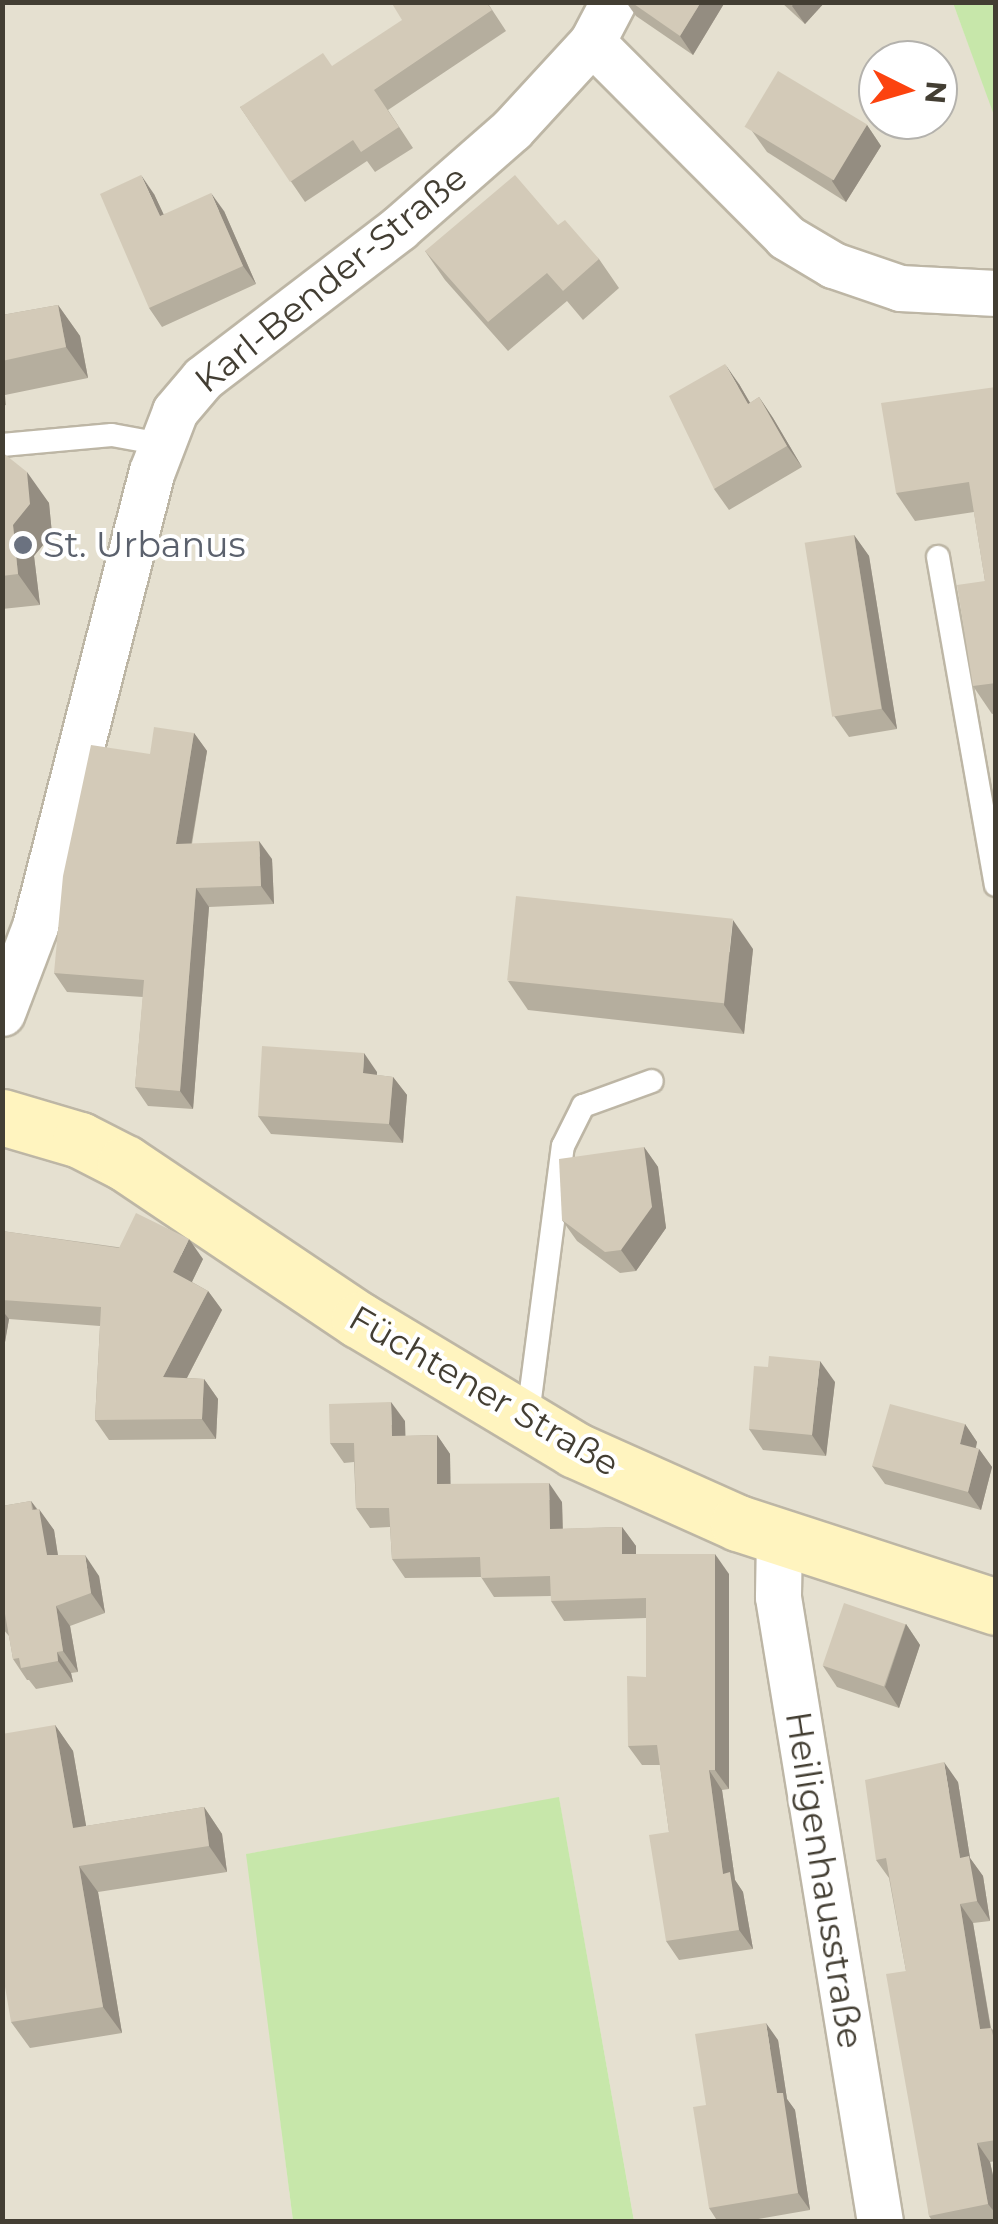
<!DOCTYPE html>
<html>
<head>
<meta charset="utf-8">
<style>
	body { margin:0 }
	#map { position:relative; width:998px; height:2224px; overflow:hidden; background:#f1eee2; font-family:Montserrat,sans-serif }
	div>[style] { position:absolute }
	[style*='--x'] { left:calc(var(--x)*1px); top:calc(var(--y)*1px); width:calc(var(--w)*1px); rotate:calc(var(--a)*1deg) }
	.residential>* { inset:0; background:#e5e0d0 }
	.green>* { inset:0; background:#c7e7aa }
	.roads { filter:drop-shadow(2px 0 #bdb6a5) drop-shadow(-2px 0 #bdb6a5) drop-shadow(0 2px #bdb6a5) drop-shadow(0 -2px #bdb6a5) }
	.lane>* { height:22px; margin:-11px; padding:0 11px; transform-origin:11px; border-radius:11px; background:#fff }
	.street>* { height:45px; margin:-22.5px; padding:0 22.5px; transform-origin:22.5px; border-radius:22.5px; background:#fff }
	.secondary>* { height:55px; margin:-27.5px; padding:0 27.5px; transform-origin:27.5px; border-radius:27.5px; background:#fff4bf }
	.wall>* { inset:0; background:#b5ae9e }
	.shaded-wall>* { inset:0; background:#948d81 }
	.building>* { inset:0; background:#d3cab8; transform-origin:0 0 }
	.dots>* { width:28px; height:28px; translate:-50% -50%; box-sizing:border-box; border:5px solid #fff; border-radius:50% }
	span { translate:-50% -50%; white-space:nowrap; text-align:center; line-height:1.15; -webkit-text-stroke:8px #fff; paint-order:stroke }
	.street-label { font-size:35px; color:#433e33 }
	.worship-label { font-size:35px; color:#5b616d }
	.left { translate:0 -50%; text-align:left }
	.frame { position:absolute; inset:0; border:5px solid #433e33; pointer-events:none }
	.north { position:absolute; left:858px; top:40px; width:100px; height:100px; box-sizing:border-box; background:#fff; border:2px solid #b4b2ad; border-radius:50%; rotate:95deg; font-size:28px; font-weight:700; line-height:40px; text-align:center; color:#433e33 }
	.north::after { content:''; display:block; margin:auto; width:35px; height:45px; background:#fc430f; clip-path:polygon(50% 0,100% 100%,50% 72%,0 100%) }
</style>
</head>
<body>
<div id="map">
	<div class="residential">
		<div style="clip-path:polygon(evenodd,3px 3px,953px 3px,996px 118px,995px 2221px,634px 2221px,559px 1798px,247px 1854px,293px 2221px,3px 2222px,3px 3px,878px 60px,938px 60px,938px 120px,878px 120px,878px 60px)"></div>
	</div>
	<div class="green">
		<div style="clip-path:polygon(953px 3px,995px 3px,995px 118px)"></div>
		<div style="clip-path:polygon(559px 1797px,634px 2221px,293px 2221px,246px 1854px)"></div>
	</div>
	<div class="roads">
		<div class="lane">
			<div style="--x:2;--y:445;--w:110;--a:-5.2"></div>
			<div style="--x:112;--y:435;--w:50;--a:10.4"></div>
			<div style="--x:938;--y:557;--w:333;--a:80"></div>
			<div style="--x:527;--y:1422;--w:278;--a:-82.6"></div>
			<div style="--x:563;--y:1146;--w:45;--a:-63.4"></div>
			<div style="--x:583;--y:1106;--w:73;--a:-19.9"></div>
		</div>
		<div class="street">
			<div style="--x:592;--y:42;--w:275;--a:45.1"></div>
			<div style="--x:786;--y:237;--w:55;--a:30.8"></div>
			<div style="--x:833;--y:265;--w:71;--a:18.9"></div>
			<div style="--x:900;--y:288;--w:96;--a:3"></div>
			<div style="--x:2;--y:1013;--w:93;--a:-69.2"></div>
			<div style="--x:35;--y:926;--w:470;--a:-75.6"></div>
			<div style="--x:152;--y:471;--w:64;--a:-69"></div>
			<div style="--x:175;--y:411;--w:43;--a:-49.7"></div>
			<div style="--x:203;--y:378;--w:247;--a:-37.4"></div>
			<div style="--x:399;--y:228;--w:150;--a:-41.2"></div>
			<div style="--x:512;--y:129;--w:118;--a:-47.4"></div>
			<div style="--x:592;--y:42;--w:45;--a:-62.3"></div>
			<div style="--x:779;--y:1537;--w:60;--a:91"></div>
			<div style="--x:778;--y:1597;--w:633;--a:80.73"></div>
		</div>
		<div class="secondary">
			<div style="--x:2;--y:1117;--w:81;--a:16.4"></div>
			<div style="--x:80;--y:1140;--w:51;--a:27.1"></div>
			<div style="--x:125;--y:1163;--w:282;--a:33.9"></div>
			<div style="--x:359;--y:1320;--w:252;--a:31"></div>
			<div style="--x:575;--y:1450;--w:179;--a:24.1"></div>
			<div style="--x:738;--y:1523;--w:271;--a:18"></div>
		</div>
	</div>
	<div class="wall">
		<div style="clip-path:polygon(487px 2px,506px 31px,388px 110px,413px 148px,375px 172px,367px 161px,305px 202px,240px 107px)"></div>
		<div style="clip-path:polygon(626px 2px,725px 2px,693px 55px,636px 16px)"></div>
		<div style="clip-path:polygon(781px 2px,825px 2px,805px 24px)"></div>
		<div style="clip-path:polygon(867px 125px,881px 146px,846px 202px,767px 152px,752px 131px)"></div>
		<div style="clip-path:polygon(154px 194px,163px 214px,224px 211px,256px 284px,162px 327px,149px 308px)"></div>
		<div style="clip-path:polygon(558px 225px,599px 259px,619px 288px,583px 320px,567px 301px,508px 351px,445px 280px,425px 251px)"></div>
		<div style="clip-path:polygon(58px 305px,80px 336px,88px 378px,5px 395px,6px 405px,2px 406px,2px 315px)"></div>
		<div style="clip-path:polygon(739px 384px,750px 403px,759px 397px,773px 418px,802px 467px,729px 510px,714px 489px)"></div>
		<div style="clip-path:polygon(996px 387px,996px 713px,992px 714px,973px 686px,985px 581px,974px 512px,915px 521px,896px 493px)"></div>
		<div style="clip-path:polygon(2px 452px,49px 503px,52px 534px,34px 556px,40px 605px,2px 609px)"></div>
		<div style="clip-path:polygon(854px 535px,869px 556px,897px 729px,849px 737px,834px 716px)"></div>
		<div style="clip-path:polygon(194px 733px,207px 751px,192px 844px,272px 859px,274px 904px,209px 907px,193px 1109px,148px 1106px,135px 1087px,143px 997px,67px 992px,54px 973px,150px 754px)"></div>
		<div style="clip-path:polygon(753px 949px,744px 1034px,528px 1010px,508px 981px)"></div>
		<div style="clip-path:polygon(377px 1072px,377px 1075px,393px 1077px,407px 1095px,403px 1143px,271px 1134px,258px 1116px)"></div>
		<div style="clip-path:polygon(644px 1147px,658px 1167px,666px 1228px,636px 1271px,620px 1273px,577px 1241px,562px 1220px)"></div>
		<div style="clip-path:polygon(2px 1231px,203px 1259px,192px 1282px,208px 1291px,222px 1310px,187px 1378px,204px 1379px,218px 1399px,216px 1439px,109px 1440px,95px 1420px,100px 1326px,9px 1319px,5px 1342px,2px 1342px)"></div>
		<div style="clip-path:polygon(835px 1382px,826px 1456px,763px 1450px,749px 1429px)"></div>
		<div style="clip-path:polygon(405px 1421px,405px 1436px,437px 1435px,450px 1454px,450px 1484px,562px 1502px,563px 1529px,622px 1527px,636px 1546px,636px 1554px,729px 1574px,729px 1789px,722px 1790px,735px 1880px,743px 1892px,753px 1949px,679px 1960px,666px 1941px,669px 1832px,660px 1765px,642px 1765px,628px 1746px,646px 1677px,646px 1618px,564px 1621px,551px 1601px,551px 1596px,494px 1597px,481px 1577px,405px 1578px,392px 1559px,390px 1527px,370px 1528px,356px 1508px,354px 1462px,344px 1463px,330px 1443px)"></div>
		<div style="clip-path:polygon(965px 1424px,977px 1442px,976px 1448px,979px 1449px,992px 1467px,981px 1510px,885px 1484px,872px 1466px)"></div>
		<div style="clip-path:polygon(31px 1501px,54px 1530px,58px 1555px,99px 1576px,105px 1613px,70px 1626px,78px 1672px,71px 1673px,73px 1682px,36px 1689px,29px 1680px,27px 1680px,13px 1659px,9px 1636px,2px 1628px,2px 1506px)"></div>
		<div style="clip-path:polygon(906px 1624px,920px 1645px,899px 1708px,837px 1687px,823px 1666px)"></div>
		<div style="clip-path:polygon(55px 1725px,73px 1751px,86px 1826px,204px 1807px,222px 1834px,227px 1872px,98px 1892px,122px 2033px,30px 2048px,11px 2022px)"></div>
		<div style="clip-path:polygon(958px 1782px,970px 1858px,983px 1876px,990px 1921px,973px 1923px,991px 2028px,996px 2033px,996px 2161px,990px 2162px,996px 2189px,996px 2222px,933px 2222px,929px 2216px,906px 1971px,889px 1878px,876px 1860px)"></div>
		<div style="clip-path:polygon(778px 2040px,787px 2099px,795px 2110px,810px 2210px,741px 2222px,718px 2222px,709px 2208px,706px 2105px)"></div>
	</div>
	<div class="shaded-wall">
		<div style="clip-path:polygon(701px 2px,725px 2px,693px 55px,680px 36px)"></div>
		<div style="clip-path:polygon(795px 2px,825px 2px,805px 24px,792px 6px)"></div>
		<div style="clip-path:polygon(867px 125px,881px 146px,846px 202px,832px 181px)"></div>
		<div style="clip-path:polygon(141px 175px,154px 194px,173px 234px,160px 216px)"></div>
		<div style="clip-path:polygon(211px 193px,224px 211px,256px 284px,243px 266px)"></div>
		<div style="clip-path:polygon(58px 305px,80px 336px,88px 378px,66px 347px)"></div>
		<div style="clip-path:polygon(725px 364px,739px 384px,763px 425px,748px 404px)"></div>
		<div style="clip-path:polygon(759px 397px,773px 418px,802px 467px,787px 446px)"></div>
		<div style="clip-path:polygon(27px 472px,49px 503px,52px 534px,34px 556px,40px 605px,18px 574px,13px 525px)"></div>
		<div style="clip-path:polygon(854px 535px,869px 556px,897px 729px,882px 709px)"></div>
		<div style="clip-path:polygon(194px 733px,207px 751px,188px 863px,176px 844px)"></div>
		<div style="clip-path:polygon(259px 841px,272px 859px,274px 904px,261px 886px)"></div>
		<div style="clip-path:polygon(196px 888px,209px 907px,193px 1109px,180px 1091px)"></div>
		<div style="clip-path:polygon(733px 920px,753px 949px,744px 1034px,724px 1005px)"></div>
		<div style="clip-path:polygon(364px 1053px,377px 1072px,376px 1092px,363px 1073px)"></div>
		<div style="clip-path:polygon(393px 1077px,407px 1095px,403px 1143px,389px 1124px)"></div>
		<div style="clip-path:polygon(644px 1147px,658px 1167px,666px 1228px,636px 1271px,621px 1250px)"></div>
		<div style="clip-path:polygon(189px 1239px,203px 1259px,187px 1292px,173px 1272px)"></div>
		<div style="clip-path:polygon(208px 1291px,222px 1310px,177px 1397px,163px 1377px)"></div>
		<div style="clip-path:polygon(2px 1310px,9px 1319px,5px 1342px,2px 1338px)"></div>
		<div style="clip-path:polygon(820px 1361px,835px 1382px,826px 1456px,812px 1435px)"></div>
		<div style="clip-path:polygon(204px 1379px,218px 1399px,216px 1439px,202px 1419px)"></div>
		<div style="clip-path:polygon(391px 1402px,405px 1421px,406px 1455px,392px 1436px)"></div>
		<div style="clip-path:polygon(965px 1424px,977px 1442px,972px 1462px,960px 1444px)"></div>
		<div style="clip-path:polygon(437px 1435px,450px 1454px,451px 1503px,437px 1484px)"></div>
		<div style="clip-path:polygon(979px 1449px,992px 1467px,981px 1510px,968px 1492px)"></div>
		<div style="clip-path:polygon(549px 1483px,562px 1502px,563px 1548px,550px 1529px)"></div>
		<div style="clip-path:polygon(31px 1501px,40px 1514px,39px 1509px,54px 1530px,61px 1576px,47px 1555px)"></div>
		<div style="clip-path:polygon(622px 1527px,636px 1546px,636px 1573px,622px 1554px)"></div>
		<div style="clip-path:polygon(715px 1554px,729px 1574px,729px 1789px,715px 1770px)"></div>
		<div style="clip-path:polygon(85px 1555px,99px 1576px,105px 1613px,91px 1593px)"></div>
		<div style="clip-path:polygon(56px 1606px,70px 1626px,78px 1672px,63px 1651px)"></div>
		<div style="clip-path:polygon(906px 1624px,920px 1645px,899px 1708px,885px 1687px)"></div>
		<div style="clip-path:polygon(57px 1652px,71px 1673px,73px 1682px,58px 1661px)"></div>
		<div style="clip-path:polygon(55px 1725px,73px 1751px,91px 1854px,73px 1828px)"></div>
		<div style="clip-path:polygon(944px 1762px,958px 1782px,970px 1858px,983px 1876px,990px 1921px,977px 1901px,960px 1858px)"></div>
		<div style="clip-path:polygon(709px 1770px,722px 1790px,735px 1880px,743px 1892px,753px 1949px,739px 1930px,723px 1874px)"></div>
		<div style="clip-path:polygon(204px 1807px,222px 1834px,227px 1872px,209px 1846px)"></div>
		<div style="clip-path:polygon(79px 1866px,98px 1892px,122px 2033px,103px 2007px)"></div>
		<div style="clip-path:polygon(960px 1904px,973px 1923px,994px 2049px,980px 2029px)"></div>
		<div style="clip-path:polygon(766px 2023px,778px 2040px,787px 2099px,795px 2110px,810px 2210px,798px 2193px,777px 2093px)"></div>
		<div style="clip-path:polygon(977px 2143px,990px 2162px,996px 2189px,996px 2214px,988px 2204px)"></div>
	</div>
	<div class="building">
		<div style="clip-path:polygon(391px 2px,486px 2px,492px 10px,374px 90px,399px 127px,361px 152px,353px 140px,290px 182px,240px 107px,323px 53px,332px 66px,402px 20px)"></div>
		<div style="clip-path:polygon(631px 2px,701px 2px,680px 36px)"></div>
		<div style="left:778px;top:71px;width:104px;height:65px;rotate:31deg"></div>
		<div style="clip-path:polygon(141px 175px,160px 216px,211px 193px,243px 266px,149px 308px,100px 194px)"></div>
		<div style="clip-path:polygon(515px 175px,558px 225px,565px 220px,599px 259px,563px 291px,547px 273px,488px 322px,425px 251px)"></div>
		<div style="clip-path:polygon(58px 305px,66px 347px,2px 361px,2px 315px)"></div>
		<div style="clip-path:polygon(725px 364px,748px 404px,759px 397px,787px 446px,714px 489px,669px 396px)"></div>
		<div style="clip-path:polygon(996px 387px,996px 683px,973px 686px,957px 585px,985px 581px,969px 482px,896px 493px,881px 403px)"></div>
		<div style="clip-path:polygon(2px 452px,27px 472px,30px 504px,13px 525px,18px 574px,2px 576px)"></div>
		<div style="left:854px;top:535px;width:176px;height:50px;rotate:81deg"></div>
		<div style="clip-path:polygon(154px 727px,194px 733px,176px 844px,259px 841px,261px 886px,196px 888px,180px 1091px,135px 1087px,144px 980px,54px 973px,63px 876px,91px 745px,150px 754px)"></div>
		<div style="left:516px;top:896px;width:218px;height:85px;rotate:6deg"></div>
		<div style="clip-path:polygon(262px 1046px,364px 1053px,363px 1073px,393px 1077px,389px 1124px,258px 1116px)"></div>
		<div style="clip-path:polygon(644px 1147px,652px 1207px,621px 1250px,605px 1252px,562px 1220px,559px 1159px)"></div>
		<div style="clip-path:polygon(136px 1213px,189px 1239px,173px 1272px,208px 1291px,163px 1377px,204px 1379px,202px 1419px,95px 1420px,101px 1307px,2px 1300px,2px 1231px,119px 1248px)"></div>
		<div style="clip-path:polygon(769px 1356px,820px 1361px,812px 1435px,749px 1429px,754px 1366px,768px 1367px)"></div>
		<div style="clip-path:polygon(391px 1402px,392px 1436px,437px 1435px,437px 1484px,549px 1483px,550px 1529px,622px 1527px,622px 1554px,715px 1554px,715px 1770px,709px 1770px,723px 1874px,730px 1872px,739px 1930px,666px 1941px,649px 1835px,669px 1832px,657px 1745px,628px 1746px,627px 1676px,646px 1677px,646px 1598px,551px 1601px,550px 1576px,481px 1578px,480px 1557px,392px 1559px,389px 1508px,356px 1508px,354px 1443px,330px 1443px,329px 1404px)"></div>
		<div style="clip-path:polygon(890px 1404px,965px 1424px,960px 1444px,979px 1449px,968px 1492px,872px 1466px)"></div>
		<div style="clip-path:polygon(31px 1501px,32px 1510px,39px 1509px,47px 1555px,85px 1555px,91px 1593px,56px 1606px,63px 1651px,57px 1652px,58px 1661px,21px 1668px,19px 1658px,13px 1659px,5px 1614px,2px 1614px,2px 1506px)"></div>
		<div style="left:844px;top:1603px;width:65px;height:66px;rotate:19deg"></div>
		<div style="clip-path:polygon(55px 1725px,73px 1828px,204px 1807px,209px 1846px,79px 1866px,103px 2007px,11px 2022px,2px 1969px,2px 1734px)"></div>
		<div style="clip-path:polygon(944px 1762px,960px 1858px,969px 1856px,977px 1901px,960px 1904px,980px 2029px,991px 2028px,994px 2039px,996px 2039px,996px 2140px,977px 2143px,988px 2204px,929px 2216px,886px 1974px,906px 1971px,886px 1858px,876px 1860px,865px 1780px)"></div>
		<div style="clip-path:polygon(766px 2023px,777px 2093px,783px 2093px,798px 2193px,709px 2208px,693px 2107px,706px 2105px,695px 2034px)"></div>
	</div>
	<div class="dots">
		<div style="left:23px;top:545px;background:#6b7280"></div>
	</div>
	<div class="street-label">
		<span style="left:331px;top:279px;rotate:-39deg">Karl-Bender-Straße</span>
		<span style="left:484px;top:1391px;rotate:30deg">Füchtener Straße</span>
		<span style="left:824px;top:1880px;rotate:81deg">Heiligenhausstraße</span>
	</div>
	<div class="worship-label">
		<span class="left" style="left:43px;top:545px">St. Urbanus</span>
	</div>
	<div class="frame"></div>
	<div class="north">N</div>
</div>
</body>
</html>
